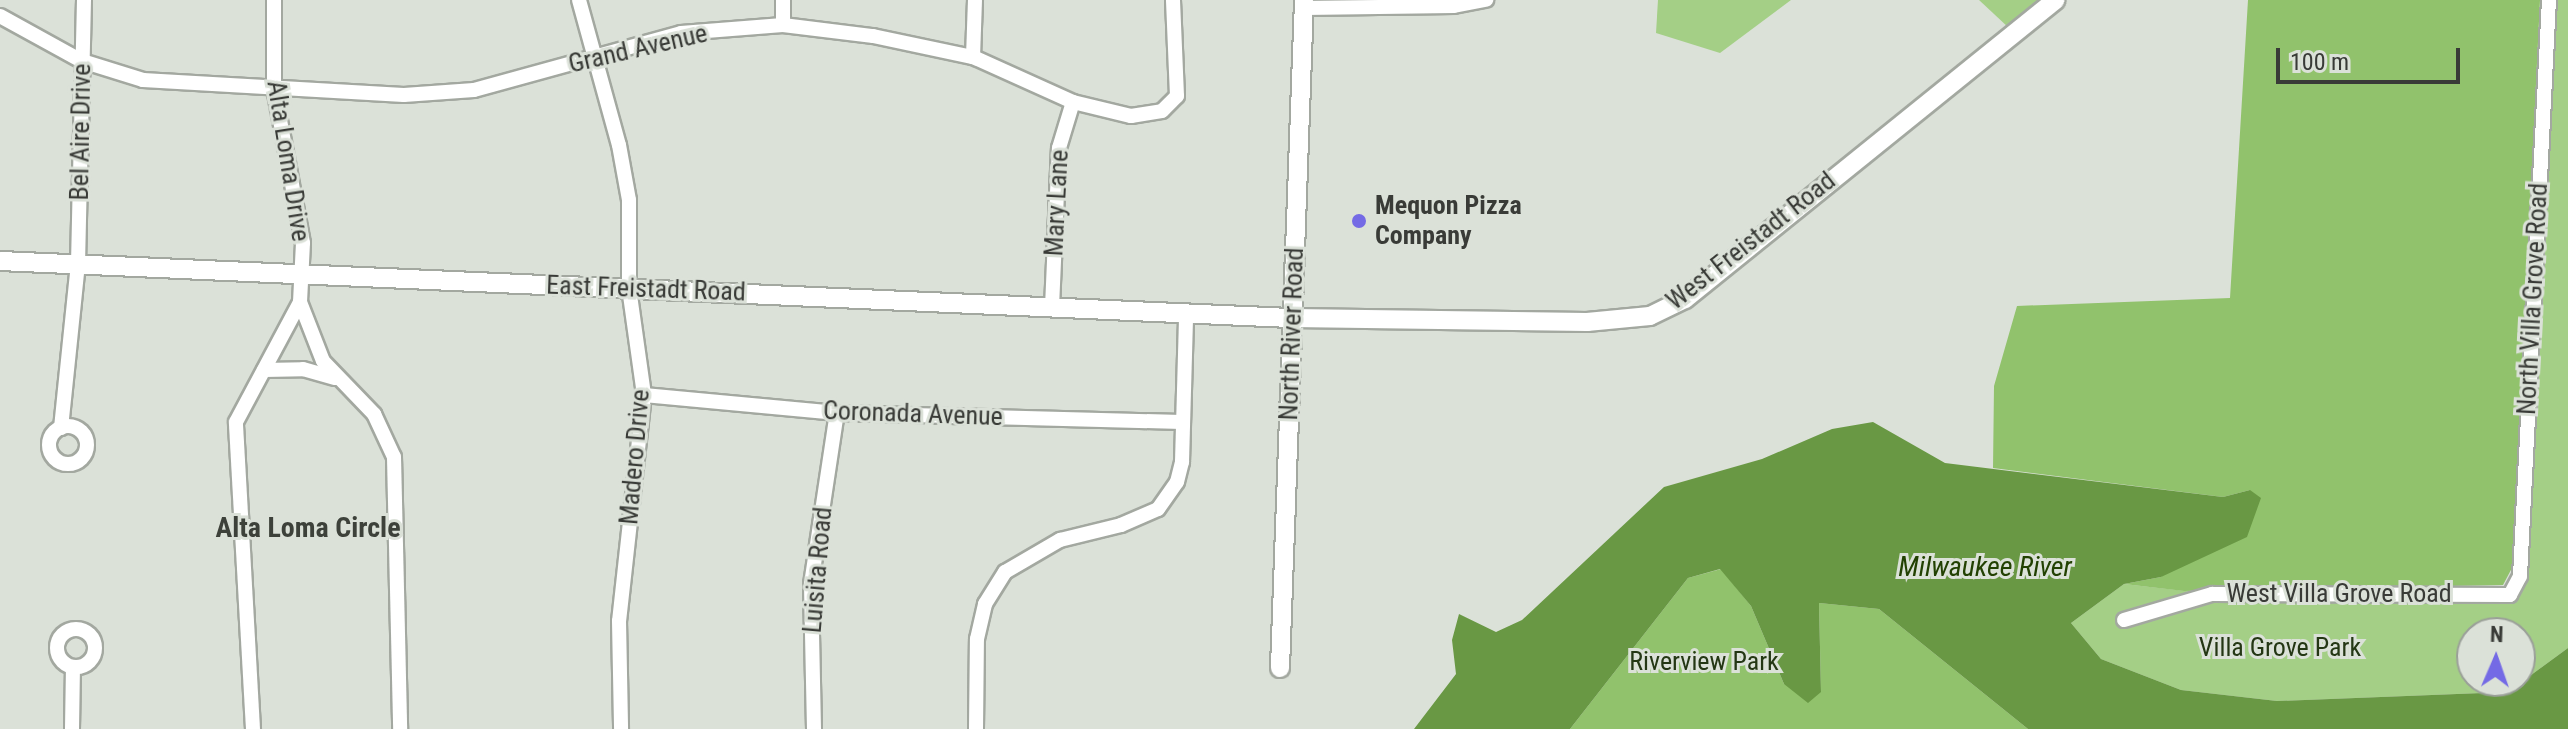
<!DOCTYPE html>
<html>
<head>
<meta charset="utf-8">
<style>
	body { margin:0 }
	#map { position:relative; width:2568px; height:729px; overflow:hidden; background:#dbe1d8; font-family:"Roboto Condensed",sans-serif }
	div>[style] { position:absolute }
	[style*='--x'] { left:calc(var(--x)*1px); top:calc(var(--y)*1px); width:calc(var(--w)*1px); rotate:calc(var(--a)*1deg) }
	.green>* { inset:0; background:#a4cf86 }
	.forest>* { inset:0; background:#91c26c }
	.water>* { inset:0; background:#699844 }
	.roads { filter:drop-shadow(2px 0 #a3a8a0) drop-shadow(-2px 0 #a3a8a0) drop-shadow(0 2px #a3a8a0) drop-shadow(0 -2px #a3a8a0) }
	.minor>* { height:14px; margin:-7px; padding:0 7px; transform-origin:7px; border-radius:7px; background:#fff }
	.minor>.ring { margin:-7px; padding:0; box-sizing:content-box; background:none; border:14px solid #fff; border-radius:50% }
	.tertiary>* { height:18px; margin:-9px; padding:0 9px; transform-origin:9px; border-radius:9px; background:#fff }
	.dots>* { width:22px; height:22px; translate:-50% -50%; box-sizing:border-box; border:4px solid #dbe1d8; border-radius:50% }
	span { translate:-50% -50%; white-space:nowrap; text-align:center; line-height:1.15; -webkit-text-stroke:6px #dbe1d8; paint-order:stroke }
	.street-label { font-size:26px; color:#393b37 }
	.poi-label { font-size:26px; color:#393b37; font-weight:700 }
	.left { translate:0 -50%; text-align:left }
	.park-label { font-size:26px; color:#243714 }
	.neighbourhood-label { font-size:28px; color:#3d413a; font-weight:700 }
	.water-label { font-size:28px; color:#224102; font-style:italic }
	.north { position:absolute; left:2456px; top:617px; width:80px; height:80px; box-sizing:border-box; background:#dbe1d8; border:2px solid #9a9f98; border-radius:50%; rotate:2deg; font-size:22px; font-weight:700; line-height:32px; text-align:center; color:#393b37 }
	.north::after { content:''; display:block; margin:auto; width:28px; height:36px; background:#746ae5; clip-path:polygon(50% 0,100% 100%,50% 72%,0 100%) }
	.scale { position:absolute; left:2276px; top:48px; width:184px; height:36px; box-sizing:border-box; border:4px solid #393b37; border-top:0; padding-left:10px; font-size:24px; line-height:28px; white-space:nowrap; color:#393b37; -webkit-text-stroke:6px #dbe1d8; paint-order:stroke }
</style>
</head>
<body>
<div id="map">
	<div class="green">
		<div style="clip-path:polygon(1658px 0,1791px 0,1720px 53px,1656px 33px)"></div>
		<div style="clip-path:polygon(1979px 0,2055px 0,2009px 28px)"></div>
		<div style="clip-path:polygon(evenodd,2549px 0,2568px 0,2568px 648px,2508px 692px,2277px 701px,2181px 690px,2101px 659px,2071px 623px,2124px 584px,2212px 594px,2510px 595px,2520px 576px,2549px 0,2472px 633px,2520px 633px,2520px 681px,2472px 681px,2472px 633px)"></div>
	</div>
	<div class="forest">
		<div style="clip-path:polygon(2248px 0,2540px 0,2513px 566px,2503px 585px,2184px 591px,2124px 584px,2161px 577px,2250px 490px,2223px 497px,1993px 468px,1994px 386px,2017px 306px,2230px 298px)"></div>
		<div style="clip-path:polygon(1721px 569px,1751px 606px,1784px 684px,1821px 692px,1819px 603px,1879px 609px,2028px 729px,1570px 729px,1688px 578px)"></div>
	</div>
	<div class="water">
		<div style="clip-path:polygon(1873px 422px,1945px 463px,2223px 497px,2250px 490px,2261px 498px,2247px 537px,2161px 577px,2124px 584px,2071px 623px,2101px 659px,2181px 690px,2277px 701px,2508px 692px,2568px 648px,2568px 729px,2028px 729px,1879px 609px,1819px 603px,1821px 692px,1808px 703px,1784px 684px,1751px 606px,1720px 569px,1688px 578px,1570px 729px,1414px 729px,1456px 674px,1452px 640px,1459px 614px,1496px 632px,1522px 620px,1664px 487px,1762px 459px,1832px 429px)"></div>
	</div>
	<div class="roads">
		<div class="minor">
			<div style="--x:579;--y:0;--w:150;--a:74.6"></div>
			<div style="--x:619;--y:145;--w:56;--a:79.7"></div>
			<div style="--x:629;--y:200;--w:88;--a:90"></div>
			<div style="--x:629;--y:288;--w:108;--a:82"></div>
			<div style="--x:644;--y:395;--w:227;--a:96.3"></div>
			<div style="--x:619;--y:621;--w:108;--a:88.9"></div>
			<div style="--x:783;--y:0;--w:25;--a:90"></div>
			<div style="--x:1304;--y:8;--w:150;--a:-0.8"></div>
			<div style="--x:1454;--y:6;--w:33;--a:-11"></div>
			<div style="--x:0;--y:16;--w:94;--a:28.8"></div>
			<div style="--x:82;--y:61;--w:64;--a:17.3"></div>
			<div style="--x:143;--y:80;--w:261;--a:3.3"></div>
			<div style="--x:404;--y:95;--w:70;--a:-4.1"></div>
			<div style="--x:474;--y:90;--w:215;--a:-15.4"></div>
			<div style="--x:681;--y:33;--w:102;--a:-4.5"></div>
			<div style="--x:783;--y:25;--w:91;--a:7"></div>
			<div style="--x:873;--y:36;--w:102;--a:11.9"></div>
			<div style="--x:973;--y:57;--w:110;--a:24.2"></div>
			<div style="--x:1073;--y:102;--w:60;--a:13.6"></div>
			<div style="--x:1131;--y:116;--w:31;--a:-9"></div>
			<div style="--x:1162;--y:111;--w:21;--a:-45"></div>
			<div style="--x:1177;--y:96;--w:96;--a:-92.4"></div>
			<div style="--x:973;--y:57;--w:57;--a:-88"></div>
			<div style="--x:300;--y:302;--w:63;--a:68.7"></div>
			<div style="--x:323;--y:361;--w:74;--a:46.1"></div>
			<div style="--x:374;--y:414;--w:47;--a:65.1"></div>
			<div style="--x:394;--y:457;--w:272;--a:88.7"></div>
			<div style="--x:1052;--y:307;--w:159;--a:-87.5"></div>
			<div style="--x:1059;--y:148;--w:48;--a:-73.1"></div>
			<div style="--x:264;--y:370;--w:39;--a:-1"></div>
			<div style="--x:303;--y:369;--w:33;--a:16"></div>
			<div style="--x:644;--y:395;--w:194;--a:5.3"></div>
			<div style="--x:837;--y:413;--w:345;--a:1.5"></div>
			<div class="ring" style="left:49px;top:426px;width:24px;height:24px"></div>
			<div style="--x:61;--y:428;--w:165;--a:-84.1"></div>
			<div style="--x:78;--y:264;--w:264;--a:-88.7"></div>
			<div style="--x:2124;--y:620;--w:92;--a:-16.5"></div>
			<div style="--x:2212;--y:594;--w:298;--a:0.2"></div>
			<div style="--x:2510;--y:595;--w:21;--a:-62"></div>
			<div style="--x:2520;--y:576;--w:577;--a:-87.12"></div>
			<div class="ring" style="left:57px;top:629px;width:24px;height:24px"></div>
			<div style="--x:72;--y:729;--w:62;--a:-89.1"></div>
			<div style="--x:253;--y:729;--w:307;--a:-93.2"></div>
			<div style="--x:236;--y:422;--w:136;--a:-61.9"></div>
			<div style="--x:300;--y:302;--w:59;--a:-87.1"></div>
			<div style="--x:303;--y:243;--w:158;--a:-100.6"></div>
			<div style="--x:274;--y:88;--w:88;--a:-90"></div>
			<div style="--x:814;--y:729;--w:145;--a:-91.2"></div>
			<div style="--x:811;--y:584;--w:173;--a:-81.4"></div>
			<div style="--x:976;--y:729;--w:90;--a:-89.4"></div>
			<div style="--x:977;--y:639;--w:36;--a:-77"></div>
			<div style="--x:985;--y:604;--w:38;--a:-58"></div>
			<div style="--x:1005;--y:572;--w:64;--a:-30.2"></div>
			<div style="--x:1060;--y:540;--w:63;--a:-13.8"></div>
			<div style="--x:1121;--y:525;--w:40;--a:-23.4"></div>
			<div style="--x:1158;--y:509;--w:33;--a:-55"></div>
			<div style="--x:1177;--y:482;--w:21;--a:-76"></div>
			<div style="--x:1182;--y:462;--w:147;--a:-88.4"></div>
		</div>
		<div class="tertiary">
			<div style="--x:0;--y:261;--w:1293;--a:2.53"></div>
			<div style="--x:1292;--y:318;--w:295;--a:0.8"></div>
			<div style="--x:1587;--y:322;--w:63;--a:-5.4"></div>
			<div style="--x:1650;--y:316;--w:39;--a:-26"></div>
			<div style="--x:1685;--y:299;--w:476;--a:-38.9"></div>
			<div style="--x:1280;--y:668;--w:668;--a:-87.94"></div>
		</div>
	</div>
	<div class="dots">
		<div style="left:1359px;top:221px;background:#746ae5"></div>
	</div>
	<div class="street-label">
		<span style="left:638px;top:49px;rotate:-13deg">Grand Avenue</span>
		<span style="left:81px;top:132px;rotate:-89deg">Bel Aire Drive</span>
		<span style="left:288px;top:161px;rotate:81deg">Alta Loma Drive</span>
		<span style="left:1057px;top:203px;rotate:-87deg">Mary Lane</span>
		<span style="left:1751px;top:241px;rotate:-38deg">West Freistadt Road</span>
		<span style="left:646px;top:289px;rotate:2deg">East Freistadt Road</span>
		<span style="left:2533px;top:299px;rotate:-87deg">North Villa Grove Road</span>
		<span style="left:1292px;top:334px;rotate:-88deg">North River Road</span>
		<span style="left:913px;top:414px;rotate:2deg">Coronada Avenue</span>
		<span style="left:635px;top:457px;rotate:-85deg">Madero Drive</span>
		<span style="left:818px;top:570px;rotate:-85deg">Luisita Road</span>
		<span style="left:2339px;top:594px">West Villa Grove Road</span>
	</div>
	<div class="poi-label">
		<span class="left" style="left:1375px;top:221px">Mequon Pizza<br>Company</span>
	</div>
	<div class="park-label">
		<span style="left:2280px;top:648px">Villa Grove Park</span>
		<span style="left:1704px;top:662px">Riverview Park</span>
	</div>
	<div class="neighbourhood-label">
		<span style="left:308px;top:528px">Alta Loma Circle</span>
	</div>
	<div class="water-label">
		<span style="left:1985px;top:567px">Milwaukee River</span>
	</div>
	<div class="north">N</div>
	<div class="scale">100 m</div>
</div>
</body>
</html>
